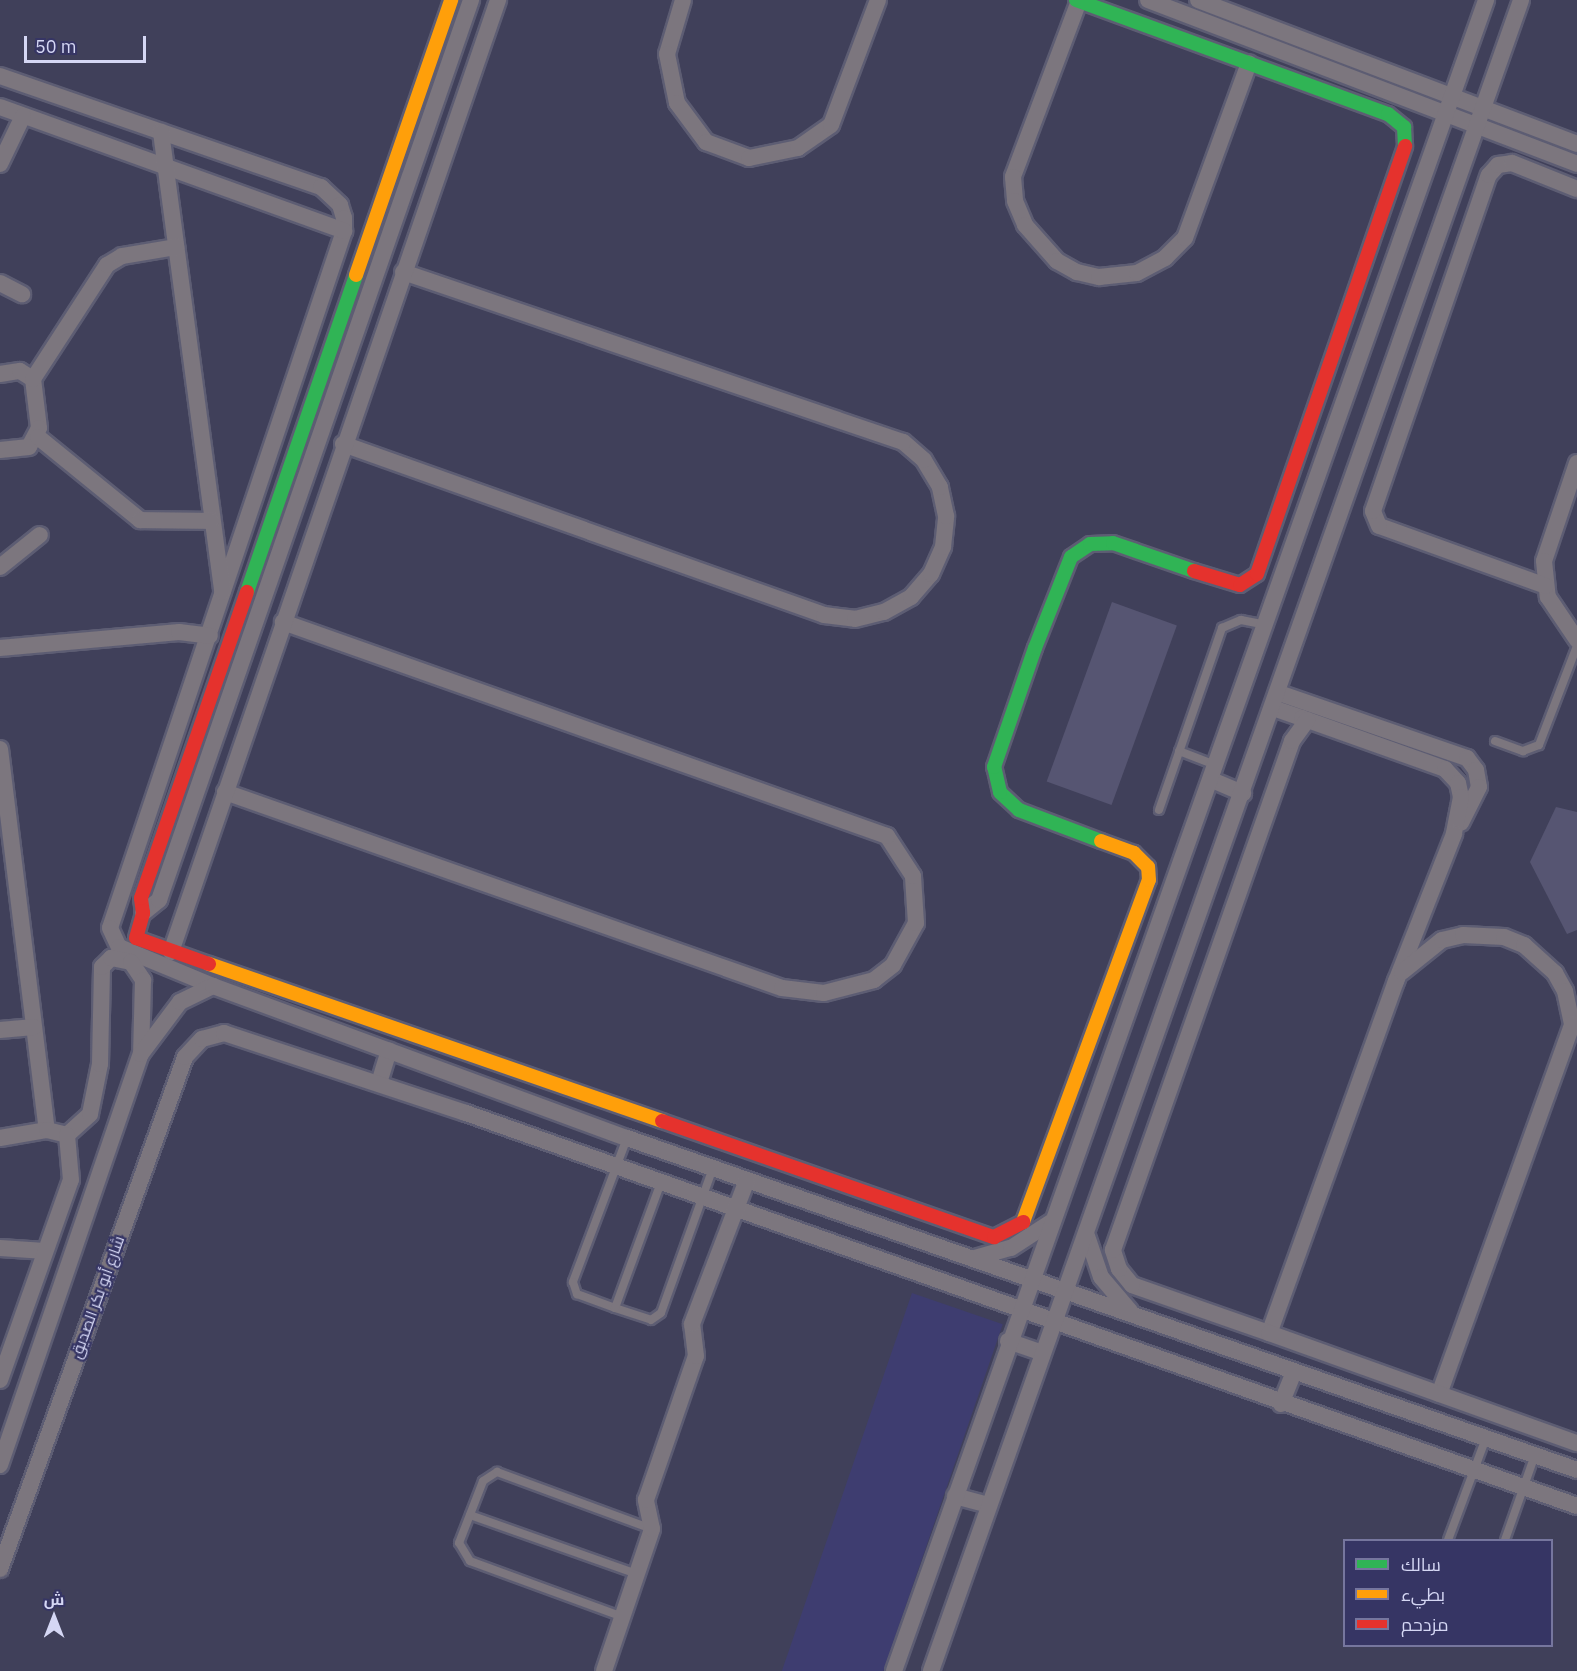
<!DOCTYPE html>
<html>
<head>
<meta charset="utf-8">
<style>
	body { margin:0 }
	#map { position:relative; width:1577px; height:1671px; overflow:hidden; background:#40405a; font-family:"IBM Plex Sans",Cairo,sans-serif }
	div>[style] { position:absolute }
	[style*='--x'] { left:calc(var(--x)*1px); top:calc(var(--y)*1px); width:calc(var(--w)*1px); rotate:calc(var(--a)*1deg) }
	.built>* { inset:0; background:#3e3d70; transform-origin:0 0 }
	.building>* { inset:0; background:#565572; transform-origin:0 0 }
	.roads { filter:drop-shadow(2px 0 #5d5d73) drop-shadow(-2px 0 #5d5d73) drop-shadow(0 2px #5d5d73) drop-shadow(0 -2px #5d5d73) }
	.lane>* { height:8px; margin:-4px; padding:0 4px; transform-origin:4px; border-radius:4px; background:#7c767e }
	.street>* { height:16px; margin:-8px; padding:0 8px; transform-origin:8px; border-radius:8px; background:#7c767e }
	.fast>* { height:14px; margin:-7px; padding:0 7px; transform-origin:7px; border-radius:7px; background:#30b455 }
	.slow>* { height:14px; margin:-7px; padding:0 7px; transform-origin:7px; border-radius:7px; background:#ff9f0a }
	.jam>* { height:14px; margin:-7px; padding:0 7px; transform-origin:7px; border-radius:7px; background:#e5322d }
	span { translate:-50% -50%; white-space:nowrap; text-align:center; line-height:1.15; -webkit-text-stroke:4.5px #363564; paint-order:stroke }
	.street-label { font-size:16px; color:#d5d7f4 }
	.legend { position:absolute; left:1343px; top:1539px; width:210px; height:108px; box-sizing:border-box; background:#363564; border:2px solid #76769e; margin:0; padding:8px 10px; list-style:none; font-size:18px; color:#d5d7f4 }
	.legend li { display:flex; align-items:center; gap:12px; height:30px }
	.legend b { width:30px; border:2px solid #76769e }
	.north { position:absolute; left:24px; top:1587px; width:60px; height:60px; -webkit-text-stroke:4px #363564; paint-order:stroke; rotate:0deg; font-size:16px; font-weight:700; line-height:24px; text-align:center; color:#d5d7f4 }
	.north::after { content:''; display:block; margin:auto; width:21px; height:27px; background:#d5d7f4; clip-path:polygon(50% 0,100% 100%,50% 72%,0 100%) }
	.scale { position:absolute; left:24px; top:36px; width:122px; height:27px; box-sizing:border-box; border:3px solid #d5d7f4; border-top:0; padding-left:8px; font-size:18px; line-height:21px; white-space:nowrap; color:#d5d7f4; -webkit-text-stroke:4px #363564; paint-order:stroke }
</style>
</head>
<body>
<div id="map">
	<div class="built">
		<div style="left:912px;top:1293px;width:96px;height:402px;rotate:19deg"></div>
	</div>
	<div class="building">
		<div style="left:1112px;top:602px;width:69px;height:191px;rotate:20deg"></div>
		<div style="clip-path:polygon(1556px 807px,1577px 812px,1577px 930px,1567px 934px,1530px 862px)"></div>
	</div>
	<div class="roads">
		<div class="lane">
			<div style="--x:1495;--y:741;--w:30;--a:20"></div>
			<div style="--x:1523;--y:751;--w:17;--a:-21"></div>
			<div style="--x:1539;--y:745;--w:106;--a:-69"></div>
			<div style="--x:1179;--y:751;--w:39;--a:21"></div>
			<div style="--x:1159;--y:810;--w:193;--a:-70.9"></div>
			<div style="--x:1222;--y:628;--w:21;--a:-23"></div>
			<div style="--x:1241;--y:620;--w:25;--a:11"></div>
			<div style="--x:627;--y:1138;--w:154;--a:110.6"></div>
			<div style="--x:573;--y:1282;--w:13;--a:72"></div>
			<div style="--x:577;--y:1294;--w:40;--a:20.2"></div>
			<div style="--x:615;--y:1308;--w:38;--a:18"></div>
			<div style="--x:651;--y:1320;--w:12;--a:-35"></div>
			<div style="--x:661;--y:1313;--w:154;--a:-70.3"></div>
			<div style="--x:615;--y:1308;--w:134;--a:-69.9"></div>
			<div style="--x:470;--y:1515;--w:177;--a:19.5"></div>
			<div style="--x:1448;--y:1540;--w:109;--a:-69.6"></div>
			<div style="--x:1505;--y:1540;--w:90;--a:-70.6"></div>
			<div style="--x:623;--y:1617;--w:163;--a:-159.9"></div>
			<div style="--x:470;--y:1561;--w:21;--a:-121"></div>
			<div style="--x:459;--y:1543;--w:66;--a:-68.8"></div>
			<div style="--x:483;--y:1481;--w:17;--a:-33"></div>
			<div style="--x:497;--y:1472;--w:165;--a:20.2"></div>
		</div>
		<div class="street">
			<div style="--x:683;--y:0;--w:56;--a:106.5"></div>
			<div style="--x:667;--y:54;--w:50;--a:78.5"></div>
			<div style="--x:677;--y:103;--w:49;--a:53.4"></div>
			<div style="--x:706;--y:142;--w:46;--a:20.4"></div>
			<div style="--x:749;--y:158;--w:50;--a:-11.5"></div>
			<div style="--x:798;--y:148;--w:40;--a:-34.9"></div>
			<div style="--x:831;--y:125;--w:134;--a:-69.4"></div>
			<div style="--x:1148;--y:0;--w:459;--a:20.9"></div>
			<div style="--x:1198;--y:0;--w:405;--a:20.8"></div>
			<div style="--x:1079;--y:1;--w:188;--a:110.6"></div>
			<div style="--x:1013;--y:177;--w:24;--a:85"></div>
			<div style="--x:1015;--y:201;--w:26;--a:67"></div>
			<div style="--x:1025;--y:225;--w:48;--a:48.4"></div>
			<div style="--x:1057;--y:261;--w:23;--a:29"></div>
			<div style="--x:1077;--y:272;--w:23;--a:13"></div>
			<div style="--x:1099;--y:277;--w:38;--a:-6"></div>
			<div style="--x:1137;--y:273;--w:32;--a:-28"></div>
			<div style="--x:1165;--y:258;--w:28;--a:-45"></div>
			<div style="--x:1185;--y:238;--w:186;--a:-69.9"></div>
			<div style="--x:0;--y:76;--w:340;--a:19.1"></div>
			<div style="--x:321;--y:187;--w:26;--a:43"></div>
			<div style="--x:340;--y:205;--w:14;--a:73"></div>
			<div style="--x:344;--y:218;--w:13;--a:90"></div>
			<div style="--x:344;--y:231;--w:735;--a:108.56"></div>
			<div style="--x:110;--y:928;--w:21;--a:65"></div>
			<div style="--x:119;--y:947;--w:102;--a:22.5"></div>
			<div style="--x:0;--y:107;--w:366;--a:19.8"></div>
			<div style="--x:161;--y:132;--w:464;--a:82.4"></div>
			<div style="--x:0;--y:164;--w:53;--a:-64.4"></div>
			<div style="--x:0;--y:283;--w:25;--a:27"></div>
			<div style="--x:0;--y:374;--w:20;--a:-9"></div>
			<div style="--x:20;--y:371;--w:15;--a:32"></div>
			<div style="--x:33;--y:379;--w:49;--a:83"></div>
			<div style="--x:39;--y:428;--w:21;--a:118"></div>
			<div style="--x:29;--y:447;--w:29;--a:174"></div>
			<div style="--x:33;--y:379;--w:136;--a:-57"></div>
			<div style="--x:107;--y:265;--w:17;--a:-31"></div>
			<div style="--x:122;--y:256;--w:55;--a:-9.5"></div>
			<div style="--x:38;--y:437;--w:132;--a:39.1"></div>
			<div style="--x:140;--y:520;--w:71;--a:0.8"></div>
			<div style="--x:343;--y:444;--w:510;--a:19.57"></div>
			<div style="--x:824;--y:615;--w:31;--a:7"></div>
			<div style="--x:855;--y:619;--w:30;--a:-14"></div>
			<div style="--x:884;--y:612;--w:31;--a:-29"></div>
			<div style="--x:911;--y:597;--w:30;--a:-49"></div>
			<div style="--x:931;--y:574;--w:30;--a:-66"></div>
			<div style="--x:943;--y:547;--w:31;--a:-84"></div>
			<div style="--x:946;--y:516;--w:30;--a:-102"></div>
			<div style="--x:940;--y:487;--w:31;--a:-121"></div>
			<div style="--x:924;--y:460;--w:28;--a:-139"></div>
			<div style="--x:903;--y:442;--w:528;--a:-161.22"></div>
			<div style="--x:1577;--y:463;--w:103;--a:108.6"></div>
			<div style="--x:1544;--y:561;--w:36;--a:84"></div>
			<div style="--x:1548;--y:597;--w:52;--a:56"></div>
			<div style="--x:0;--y:567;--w:51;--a:-38.7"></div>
			<div style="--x:1546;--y:586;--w:177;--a:-160.2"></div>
			<div style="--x:1379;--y:526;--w:16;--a:-112"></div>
			<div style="--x:1373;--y:511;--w:355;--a:-71"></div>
			<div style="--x:1489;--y:175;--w:13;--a:-48"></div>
			<div style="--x:1498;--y:165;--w:14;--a:-8"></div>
			<div style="--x:1512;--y:163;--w:70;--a:21.8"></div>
			<div style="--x:0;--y:648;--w:180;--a:-5.1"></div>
			<div style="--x:179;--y:632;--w:31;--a:7"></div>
			<div style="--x:1279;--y:693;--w:199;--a:19.1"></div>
			<div style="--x:1467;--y:758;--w:15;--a:53"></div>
			<div style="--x:1476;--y:770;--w:17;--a:80"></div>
			<div style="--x:1479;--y:787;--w:40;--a:116.6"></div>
			<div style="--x:1273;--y:708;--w:31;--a:19"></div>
			<div style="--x:1302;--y:718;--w:152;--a:19.6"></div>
			<div style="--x:1445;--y:769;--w:19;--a:47"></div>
			<div style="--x:1458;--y:783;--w:14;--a:78"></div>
			<div style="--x:1461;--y:797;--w:38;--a:101"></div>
			<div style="--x:1454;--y:834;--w:158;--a:111.5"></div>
			<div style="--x:1396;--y:981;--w:374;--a:109.8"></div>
			<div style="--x:1269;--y:1333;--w:145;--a:-160.7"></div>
			<div style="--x:1132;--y:1285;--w:21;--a:-129"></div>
			<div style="--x:1119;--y:1269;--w:20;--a:-108"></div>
			<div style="--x:1113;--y:1250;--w:540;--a:-70.62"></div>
			<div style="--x:1292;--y:741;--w:26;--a:-54"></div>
			<div style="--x:0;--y:749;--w:384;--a:83"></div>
			<div style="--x:1212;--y:780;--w:34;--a:23"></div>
			<div style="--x:225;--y:792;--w:590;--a:19.39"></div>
			<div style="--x:782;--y:988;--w:42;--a:6.8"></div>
			<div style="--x:824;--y:993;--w:52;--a:-14.6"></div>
			<div style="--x:874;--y:980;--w:24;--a:-38"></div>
			<div style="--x:893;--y:965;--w:48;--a:-61.3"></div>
			<div style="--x:916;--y:923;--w:47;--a:-93.7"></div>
			<div style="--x:913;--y:876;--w:48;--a:-123"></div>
			<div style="--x:887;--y:836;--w:641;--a:-160.49"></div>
			<div style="--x:143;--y:913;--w:21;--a:-39"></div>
			<div style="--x:159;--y:900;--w:953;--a:-70.88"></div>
			<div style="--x:171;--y:952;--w:1007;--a:-71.04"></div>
			<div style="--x:1402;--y:972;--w:51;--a:-38.7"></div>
			<div style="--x:1442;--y:940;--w:22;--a:-13"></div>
			<div style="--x:1463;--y:935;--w:41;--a:2.8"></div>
			<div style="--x:1504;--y:937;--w:22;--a:22"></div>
			<div style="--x:1524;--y:945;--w:42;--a:42.1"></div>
			<div style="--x:1555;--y:973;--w:21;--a:61"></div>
			<div style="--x:1565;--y:991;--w:35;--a:78"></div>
			<div style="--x:1572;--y:1025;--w:392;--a:109.8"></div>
			<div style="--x:0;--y:1030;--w:34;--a:-5"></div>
			<div style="--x:379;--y:1083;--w:34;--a:-73"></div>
			<div style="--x:0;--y:1138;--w:48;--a:-9.7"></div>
			<div style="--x:47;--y:1130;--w:21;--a:14"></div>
			<div style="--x:67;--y:1135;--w:31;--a:-42"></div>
			<div style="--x:90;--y:1114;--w:51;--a:-78.7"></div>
			<div style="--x:100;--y:1064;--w:97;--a:-88.8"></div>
			<div style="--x:102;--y:967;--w:13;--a:-45"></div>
			<div style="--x:111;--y:958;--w:20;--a:11"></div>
			<div style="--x:131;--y:962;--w:22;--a:56"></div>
			<div style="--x:143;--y:980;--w:74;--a:91.5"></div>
			<div style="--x:1086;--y:1233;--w:46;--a:71.2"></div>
			<div style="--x:1101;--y:1277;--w:45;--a:49.5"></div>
			<div style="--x:0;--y:1248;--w:45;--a:3.8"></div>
			<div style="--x:975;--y:1258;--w:37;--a:-16"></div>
			<div style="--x:1011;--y:1248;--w:48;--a:-33"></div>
			<div style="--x:1269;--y:1333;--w:327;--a:19.7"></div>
			<div style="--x:1008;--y:1341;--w:36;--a:19"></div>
			<div style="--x:0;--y:1380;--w:212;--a:-70.5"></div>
			<div style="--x:71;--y:1180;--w:45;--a:-95.1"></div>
			<div style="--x:1281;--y:1404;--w:35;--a:-68"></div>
			<div style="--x:0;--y:1465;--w:435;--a:-71.1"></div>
			<div style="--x:141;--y:1054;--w:65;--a:-53.1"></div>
			<div style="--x:180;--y:1002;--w:37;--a:-26"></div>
			<div style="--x:213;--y:986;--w:441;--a:20.2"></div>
			<div style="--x:627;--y:1138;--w:1006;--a:19.26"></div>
			<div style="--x:955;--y:1496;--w:34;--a:15"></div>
			<div style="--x:0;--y:1569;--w:544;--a:-70.13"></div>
			<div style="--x:185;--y:1057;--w:25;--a:-47"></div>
			<div style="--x:202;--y:1039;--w:23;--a:-15"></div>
			<div style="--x:224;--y:1033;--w:255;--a:18.3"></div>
			<div style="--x:466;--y:1113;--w:1178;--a:19.48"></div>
			<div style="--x:604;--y:1671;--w:150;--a:-71.3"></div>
			<div style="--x:652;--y:1529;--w:30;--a:-102"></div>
			<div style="--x:646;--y:1500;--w:152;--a:-70.9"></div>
			<div style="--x:696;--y:1356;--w:32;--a:-97"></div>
			<div style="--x:692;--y:1324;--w:154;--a:-69.1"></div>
			<div style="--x:894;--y:1671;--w:1773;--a:-70.49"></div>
			<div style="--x:931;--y:1671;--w:1772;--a:-70.55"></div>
		</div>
		<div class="fast">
			<div style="--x:1076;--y:0;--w:332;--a:20.1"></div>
			<div style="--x:1388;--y:114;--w:21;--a:39"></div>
			<div style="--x:1404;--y:127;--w:19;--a:87"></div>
			<div style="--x:247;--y:592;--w:335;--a:-71"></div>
			<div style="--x:1101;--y:841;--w:88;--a:-159.3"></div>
			<div style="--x:1019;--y:810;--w:26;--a:-137"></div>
			<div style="--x:1000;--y:792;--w:26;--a:-103"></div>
			<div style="--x:994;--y:767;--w:126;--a:-71"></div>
			<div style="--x:1035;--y:648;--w:98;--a:-68.4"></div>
			<div style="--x:1071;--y:557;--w:23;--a:-34"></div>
			<div style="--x:1090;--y:544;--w:23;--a:-2"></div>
			<div style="--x:1113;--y:543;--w:86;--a:19.1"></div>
		</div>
		<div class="slow">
			<div style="--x:356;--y:275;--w:291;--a:-70.9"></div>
			<div style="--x:209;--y:964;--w:479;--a:19.1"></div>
			<div style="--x:1023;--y:1222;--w:364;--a:-69.8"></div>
			<div style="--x:1149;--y:880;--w:13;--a:-94"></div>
			<div style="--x:1148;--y:867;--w:20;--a:-135"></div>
			<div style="--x:1134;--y:853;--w:35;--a:-160"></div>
		</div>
		<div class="jam">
			<div style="--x:1194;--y:571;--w:48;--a:16.9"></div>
			<div style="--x:1240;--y:585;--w:20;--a:-33"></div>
			<div style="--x:1257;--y:574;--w:453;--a:-70.9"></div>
			<div style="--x:209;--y:964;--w:77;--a:-160.4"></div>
			<div style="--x:136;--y:938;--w:26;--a:-74"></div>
			<div style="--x:143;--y:913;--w:15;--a:-98"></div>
			<div style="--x:141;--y:898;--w:324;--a:-70.9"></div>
			<div style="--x:662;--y:1121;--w:352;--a:19.3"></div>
			<div style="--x:994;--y:1237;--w:33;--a:-27"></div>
		</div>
	</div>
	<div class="street-label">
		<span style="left:97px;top:1297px;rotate:-70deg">شارع أبو بكر الصديق</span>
	</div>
	<ul class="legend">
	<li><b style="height:8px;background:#30b455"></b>سالك</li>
	<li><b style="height:8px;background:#ff9f0a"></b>بطيء</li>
	<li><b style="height:8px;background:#e5322d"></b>مزدحم</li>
	</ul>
	<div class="north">ش</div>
	<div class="scale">50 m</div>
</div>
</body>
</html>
